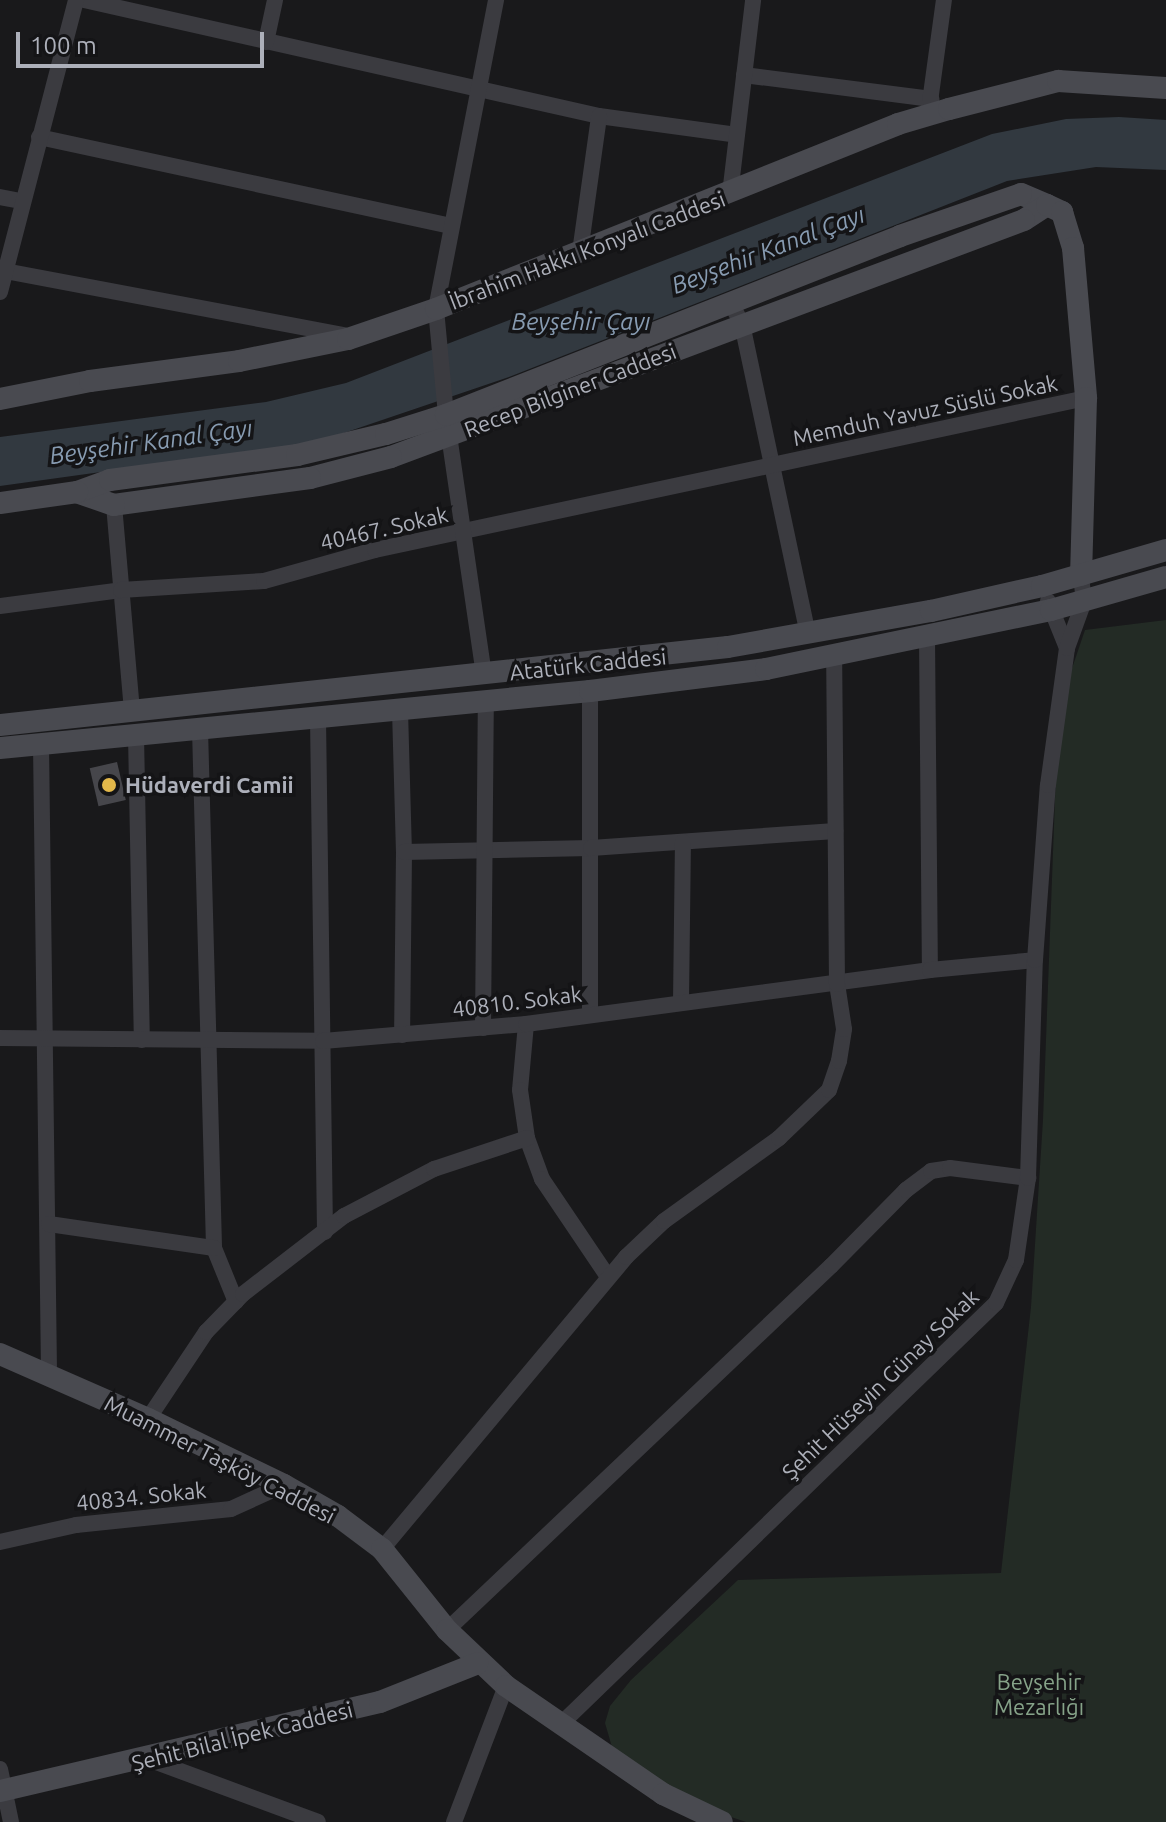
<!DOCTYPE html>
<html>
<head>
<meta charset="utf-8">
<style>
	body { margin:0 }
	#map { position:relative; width:1166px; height:1822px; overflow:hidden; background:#19191b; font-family:Ubuntu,sans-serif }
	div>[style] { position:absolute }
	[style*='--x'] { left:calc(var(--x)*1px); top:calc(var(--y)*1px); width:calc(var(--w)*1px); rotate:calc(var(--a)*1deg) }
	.green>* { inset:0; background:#232b25 }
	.water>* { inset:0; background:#323940 }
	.building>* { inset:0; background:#46464b; transform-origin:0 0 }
	.street>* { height:16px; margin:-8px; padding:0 8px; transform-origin:8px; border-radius:8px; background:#3b3b40 }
	.secondary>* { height:22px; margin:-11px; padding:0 11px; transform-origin:11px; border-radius:11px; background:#494a50 }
	.dots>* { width:22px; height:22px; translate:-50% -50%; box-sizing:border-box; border:4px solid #141416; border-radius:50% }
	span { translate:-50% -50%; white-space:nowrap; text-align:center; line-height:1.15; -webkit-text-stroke:7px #141416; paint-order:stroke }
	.street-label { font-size:22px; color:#adb0ba }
	.poi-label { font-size:22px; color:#adb0ba; font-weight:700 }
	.left { translate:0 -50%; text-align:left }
	.park-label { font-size:22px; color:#86a389 }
	.water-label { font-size:24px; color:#879bb1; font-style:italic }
	.scale { position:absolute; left:16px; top:32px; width:248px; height:36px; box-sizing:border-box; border:4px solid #adb0ba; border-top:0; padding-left:10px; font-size:24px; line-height:28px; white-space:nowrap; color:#adb0ba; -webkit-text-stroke:6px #141416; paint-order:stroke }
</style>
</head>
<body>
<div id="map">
	<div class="green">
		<div style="clip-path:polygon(1166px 620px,1166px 1822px,746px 1822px,725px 1815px,669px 1788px,612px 1747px,605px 1723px,610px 1706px,631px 1680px,738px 1580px,1001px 1573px,1031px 1307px,1043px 1120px,1056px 772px,1066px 686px,1085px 630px)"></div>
	</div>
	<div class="water">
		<div style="clip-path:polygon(1119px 117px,1166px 120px,1166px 170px,1096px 167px,1007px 181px,509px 377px,335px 436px,302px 444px,0 486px,0 437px,266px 402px,346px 383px,992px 134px,1066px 119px)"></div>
	</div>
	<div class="building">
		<div style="left:117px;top:762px;width:39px;height:28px;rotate:77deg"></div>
	</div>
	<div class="street">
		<div style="--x:84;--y:0;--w:528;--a:12.69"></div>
		<div style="--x:599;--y:116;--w:139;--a:7.8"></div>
		<div style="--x:266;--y:42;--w:43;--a:-77.9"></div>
		<div style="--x:744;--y:75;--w:189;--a:7.3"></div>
		<div style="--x:929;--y:109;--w:110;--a:-82.2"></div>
		<div style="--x:39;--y:137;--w:422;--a:12.2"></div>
		<div style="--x:730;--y:194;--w:195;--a:-83.2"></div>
		<div style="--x:0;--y:197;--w:21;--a:11"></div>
		<div style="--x:580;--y:252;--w:137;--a:-82"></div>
		<div style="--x:5;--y:271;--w:346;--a:10.7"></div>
		<div style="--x:0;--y:292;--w:302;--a:-75.4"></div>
		<div style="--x:730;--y:302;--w:25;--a:61"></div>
		<div style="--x:742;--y:324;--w:317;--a:78"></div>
		<div style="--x:114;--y:505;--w:207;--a:85"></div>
		<div style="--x:1048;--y:601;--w:51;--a:68"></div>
		<div style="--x:0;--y:606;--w:122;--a:-7.5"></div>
		<div style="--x:121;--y:590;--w:143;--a:-3.6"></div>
		<div style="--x:264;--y:581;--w:115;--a:-15.6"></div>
		<div style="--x:375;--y:550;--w:727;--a:-12.07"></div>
		<div style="--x:927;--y:637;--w:333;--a:89.5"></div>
		<div style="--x:484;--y:675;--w:263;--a:-98.3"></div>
		<div style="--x:446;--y:415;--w:106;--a:-95.4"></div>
		<div style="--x:436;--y:309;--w:315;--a:-79"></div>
		<div style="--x:590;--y:691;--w:324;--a:90"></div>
		<div style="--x:400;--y:710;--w:142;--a:88.4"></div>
		<div style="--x:404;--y:852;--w:183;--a:90.6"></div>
		<div style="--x:318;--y:718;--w:514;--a:89.22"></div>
		<div style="--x:200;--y:729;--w:519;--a:88.45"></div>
		<div style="--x:214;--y:1248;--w:58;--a:67.8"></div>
		<div style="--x:136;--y:735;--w:305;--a:88.9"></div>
		<div style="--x:41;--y:744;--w:632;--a:89.27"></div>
		<div style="--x:404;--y:852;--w:187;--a:-1.2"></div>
		<div style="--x:591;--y:848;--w:245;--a:-4"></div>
		<div style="--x:681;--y:1002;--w:160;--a:-89.3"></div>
		<div style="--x:526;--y:1024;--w:66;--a:95.2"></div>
		<div style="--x:520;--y:1090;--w:49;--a:81.7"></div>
		<div style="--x:527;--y:1138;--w:44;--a:69.9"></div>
		<div style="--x:542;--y:1179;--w:118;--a:56"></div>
		<div style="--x:483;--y:1028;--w:327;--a:-89.5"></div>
		<div style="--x:0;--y:1038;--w:323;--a:0.5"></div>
		<div style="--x:323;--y:1041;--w:204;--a:-4.8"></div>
		<div style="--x:526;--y:1024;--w:408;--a:-7.6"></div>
		<div style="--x:930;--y:970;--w:105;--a:-5.4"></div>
		<div style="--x:49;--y:1224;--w:167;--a:8.3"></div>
		<div style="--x:148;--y:1419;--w:105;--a:-56.3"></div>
		<div style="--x:206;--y:1332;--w:53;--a:-45.8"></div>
		<div style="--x:243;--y:1294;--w:128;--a:-37.7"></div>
		<div style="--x:344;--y:1216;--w:102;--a:-27.6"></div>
		<div style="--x:434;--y:1169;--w:98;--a:-18.4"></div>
		<div style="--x:0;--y:1542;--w:78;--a:-12.6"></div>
		<div style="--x:76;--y:1525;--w:156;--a:-5.9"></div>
		<div style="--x:231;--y:1509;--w:58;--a:-24.4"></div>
		<div style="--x:382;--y:1549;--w:381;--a:-50.1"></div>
		<div style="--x:626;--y:1257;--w:52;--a:-43.5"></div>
		<div style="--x:664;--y:1221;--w:142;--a:-35.8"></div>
		<div style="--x:779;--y:1138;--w:69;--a:-43.8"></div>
		<div style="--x:829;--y:1090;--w:31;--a:-71"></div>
		<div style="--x:839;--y:1061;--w:32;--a:-81"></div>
		<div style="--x:844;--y:1029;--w:46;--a:-98.8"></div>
		<div style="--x:837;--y:984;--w:326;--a:-90.5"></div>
		<div style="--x:447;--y:1630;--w:529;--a:-43.47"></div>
		<div style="--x:831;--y:1266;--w:107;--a:-45.4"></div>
		<div style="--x:906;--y:1190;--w:31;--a:-37"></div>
		<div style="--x:931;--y:1171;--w:19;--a:-9"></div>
		<div style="--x:950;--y:1168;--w:79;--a:7.3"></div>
		<div style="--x:561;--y:1724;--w:605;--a:-44.06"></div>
		<div style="--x:996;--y:1303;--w:47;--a:-65.1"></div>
		<div style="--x:1016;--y:1260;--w:83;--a:-81.7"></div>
		<div style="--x:1028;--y:1178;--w:218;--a:-88.2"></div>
		<div style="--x:1035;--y:960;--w:175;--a:-85.8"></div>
		<div style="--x:1048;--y:785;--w:138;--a:-82.1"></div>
		<div style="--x:1067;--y:648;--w:50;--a:-70.1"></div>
		<div style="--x:1084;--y:601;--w:26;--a:-97"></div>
		<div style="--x:148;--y:1759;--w:181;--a:20.3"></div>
		<div style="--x:0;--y:1769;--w:54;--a:78.3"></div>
		<div style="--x:454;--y:1822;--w:146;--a:-69.1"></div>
	</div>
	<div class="secondary">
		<div style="--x:1021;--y:194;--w:28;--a:23"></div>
		<div style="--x:1047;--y:205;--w:27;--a:147"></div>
		<div style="--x:1024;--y:220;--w:676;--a:159.47"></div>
		<div style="--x:391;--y:457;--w:84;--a:165.5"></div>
		<div style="--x:310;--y:478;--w:198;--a:172.2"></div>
		<div style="--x:114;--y:505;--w:39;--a:-161"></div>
		<div style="--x:77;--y:492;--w:35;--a:-20"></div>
		<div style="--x:110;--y:480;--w:189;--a:-7.6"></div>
		<div style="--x:297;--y:455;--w:91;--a:-13.3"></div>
		<div style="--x:386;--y:434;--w:63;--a:-17.6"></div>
		<div style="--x:446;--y:415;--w:488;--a:-21.5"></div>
		<div style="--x:900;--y:236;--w:128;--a:-19.1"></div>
		<div style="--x:1047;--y:205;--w:17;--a:25"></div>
		<div style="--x:1062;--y:212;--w:38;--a:73"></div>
		<div style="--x:1073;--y:248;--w:151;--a:85"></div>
		<div style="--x:1086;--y:398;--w:177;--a:91.6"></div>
		<div style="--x:0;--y:399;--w:92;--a:-11.3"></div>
		<div style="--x:90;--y:381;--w:150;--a:-7.6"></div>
		<div style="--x:239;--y:361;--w:111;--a:-11.4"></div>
		<div style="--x:348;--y:339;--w:93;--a:-18.8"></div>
		<div style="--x:436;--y:309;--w:498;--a:-21.8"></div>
		<div style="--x:898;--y:124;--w:53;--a:-16.4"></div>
		<div style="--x:949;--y:109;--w:113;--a:-14.4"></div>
		<div style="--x:1058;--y:81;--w:108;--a:3.7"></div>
		<div style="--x:0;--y:503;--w:78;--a:-8.1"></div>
		<div style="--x:0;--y:725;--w:732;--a:-6.12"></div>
		<div style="--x:728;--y:647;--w:206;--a:-10.1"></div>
		<div style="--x:931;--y:611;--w:114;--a:-12.7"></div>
		<div style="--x:1042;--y:586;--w:129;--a:-16.2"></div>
		<div style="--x:0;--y:748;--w:593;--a:-5.52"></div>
		<div style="--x:590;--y:691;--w:177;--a:-7.1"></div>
		<div style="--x:766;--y:669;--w:291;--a:-11.7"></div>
		<div style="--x:1051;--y:610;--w:120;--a:-16"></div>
		<div style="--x:0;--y:1354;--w:162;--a:23.7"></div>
		<div style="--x:148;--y:1419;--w:151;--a:25.9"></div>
		<div style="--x:284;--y:1485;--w:62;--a:29.9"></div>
		<div style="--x:338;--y:1516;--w:55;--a:36.9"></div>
		<div style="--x:382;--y:1549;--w:104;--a:51.3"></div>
		<div style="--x:447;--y:1630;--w:81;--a:43.5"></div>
		<div style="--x:506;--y:1686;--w:191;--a:34.5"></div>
		<div style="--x:663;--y:1794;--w:65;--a:25.4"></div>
		<div style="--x:0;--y:1791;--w:390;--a:-13.2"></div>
		<div style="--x:380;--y:1702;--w:105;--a:-21.7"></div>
	</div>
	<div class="dots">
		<div style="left:109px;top:785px;background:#e3b84a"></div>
	</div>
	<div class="street-label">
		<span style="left:587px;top:250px;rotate:-21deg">İbrahim Hakkı Konyalı Caddesi</span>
		<span style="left:570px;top:390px;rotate:-21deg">Recep Bilginer Caddesi</span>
		<span style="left:925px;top:410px;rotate:-12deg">Memduh Yavuz Süslü Sokak</span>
		<span style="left:384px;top:528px;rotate:-13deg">40467. Sokak</span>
		<span style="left:588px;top:664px;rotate:-6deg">Atatürk Caddesi</span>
		<span style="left:517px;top:1001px;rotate:-7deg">40810. Sokak</span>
		<span style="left:880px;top:1384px;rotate:-44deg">Şehit Hüseyin Günay Sokak</span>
		<span style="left:220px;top:1459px;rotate:27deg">Muammer Taşköy Caddesi</span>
		<span style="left:141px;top:1496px;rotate:-6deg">40834. Sokak</span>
		<span style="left:242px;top:1736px;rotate:-14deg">Şehit Bilal İpek Caddesi</span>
	</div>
	<div class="poi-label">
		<span class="left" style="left:125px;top:785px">Hüdaverdi Camii</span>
	</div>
	<div class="park-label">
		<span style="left:1039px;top:1694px">Beyşehir<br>Mezarlığı</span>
	</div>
	<div class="water-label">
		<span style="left:768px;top:250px;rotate:-21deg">Beyşehir Kanal Çayı</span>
		<span style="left:581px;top:322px">Beyşehir Çayı</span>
		<span style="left:151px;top:442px;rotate:-8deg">Beyşehir Kanal Çayı</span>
	</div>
	<div class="scale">100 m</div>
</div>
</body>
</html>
